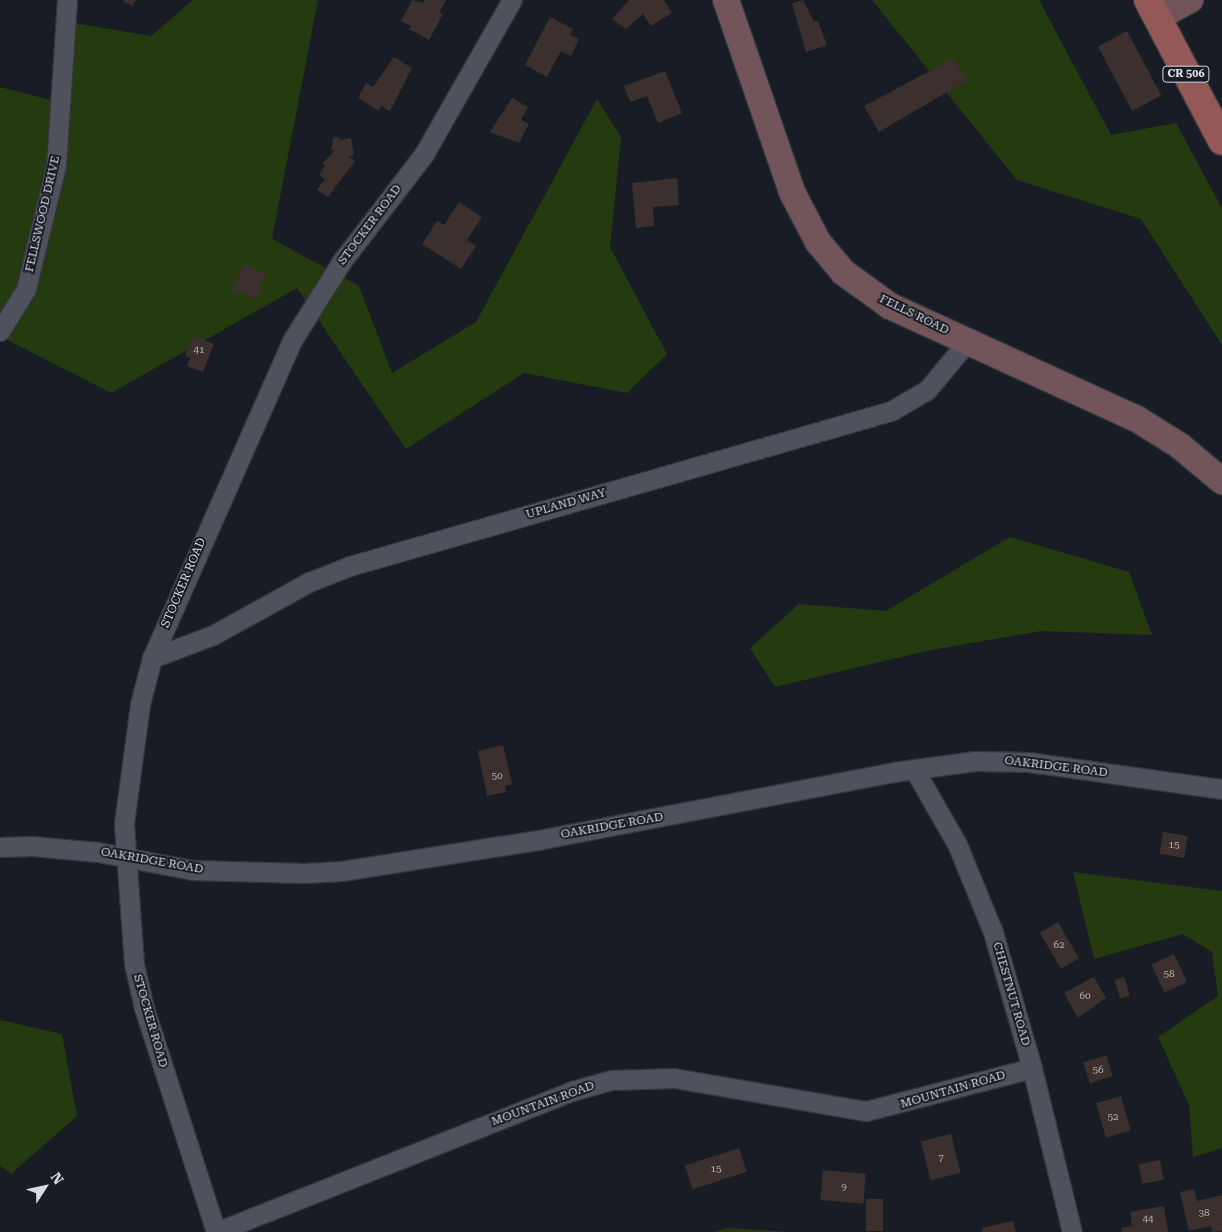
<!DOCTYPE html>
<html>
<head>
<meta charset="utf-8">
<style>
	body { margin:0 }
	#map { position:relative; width:1222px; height:1232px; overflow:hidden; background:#181c25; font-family:"Roboto Serif",serif }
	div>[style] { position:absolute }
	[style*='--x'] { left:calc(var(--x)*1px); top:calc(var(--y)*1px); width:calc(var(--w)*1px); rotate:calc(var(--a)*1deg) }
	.green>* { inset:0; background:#253a0f }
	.building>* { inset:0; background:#3c302e; transform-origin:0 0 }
	.roads { filter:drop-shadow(1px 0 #33363d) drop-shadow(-1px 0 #33363d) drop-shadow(0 1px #33363d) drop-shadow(0 -1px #33363d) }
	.street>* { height:19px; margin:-9.5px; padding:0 9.5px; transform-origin:9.5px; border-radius:9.5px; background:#4d525d }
	.secondary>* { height:26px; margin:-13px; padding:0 13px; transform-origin:13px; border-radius:13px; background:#71555a }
	.primary>* { height:28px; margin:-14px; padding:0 14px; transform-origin:14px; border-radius:14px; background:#945957 }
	span { translate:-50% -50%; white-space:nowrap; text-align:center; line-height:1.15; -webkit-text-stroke:4px #181c25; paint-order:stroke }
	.number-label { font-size:10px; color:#b1b0b5 }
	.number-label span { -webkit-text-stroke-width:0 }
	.shield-label span { padding:1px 4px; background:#181c25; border:1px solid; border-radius:4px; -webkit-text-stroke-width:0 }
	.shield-label { font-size:11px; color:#d8dbe2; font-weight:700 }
	.street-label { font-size:12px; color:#d8dbe2 }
	.north { position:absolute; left:20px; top:1162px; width:50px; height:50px; -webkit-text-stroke:4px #181c25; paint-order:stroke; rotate:55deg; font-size:14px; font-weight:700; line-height:20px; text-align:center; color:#d8dbe2 }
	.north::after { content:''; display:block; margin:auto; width:18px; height:22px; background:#d8dbe2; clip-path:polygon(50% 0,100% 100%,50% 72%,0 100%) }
</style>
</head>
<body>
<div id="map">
	<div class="green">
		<div style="clip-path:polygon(193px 0,318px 0,272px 239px,359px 286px,392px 373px,476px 322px,597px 99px,621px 137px,610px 247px,667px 354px,627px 393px,524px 373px,406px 449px,297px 288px,111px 393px,0 336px,0 87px,63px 103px,67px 22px,151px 36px)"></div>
		<div style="clip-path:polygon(872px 0,1039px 0,1111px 135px,1176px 123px,1222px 208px,1222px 345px,1141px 219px,1017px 180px)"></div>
		<div style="clip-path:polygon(1010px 537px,1129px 572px,1152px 635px,1041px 631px,926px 651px,775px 687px,750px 648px,799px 604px,886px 611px)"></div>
		<div style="clip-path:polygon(1073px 872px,1222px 891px,1222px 1148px,1193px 1157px,1189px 1105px,1158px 1037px,1218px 996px,1212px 952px,1183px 934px,1094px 959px)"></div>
		<div style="clip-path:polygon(0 1020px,62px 1034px,77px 1116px,11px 1174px,0 1166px)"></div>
		<div style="clip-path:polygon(727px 1228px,791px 1232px,714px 1232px)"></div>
	</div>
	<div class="building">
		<div style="clip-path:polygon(122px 0,136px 0,132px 6px)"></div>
		<div style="clip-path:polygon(412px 0,423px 3px,425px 0,446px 0,439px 12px,443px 14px,429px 40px,409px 29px,411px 26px,401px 21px)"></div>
		<div style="clip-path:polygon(629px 0,664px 0,672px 13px,651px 26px,643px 14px,626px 29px,612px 19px)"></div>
		<div style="clip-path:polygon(803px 0,814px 22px,818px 21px,827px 45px,806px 52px,792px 3px)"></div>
		<div style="clip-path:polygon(550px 17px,573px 29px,570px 35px,579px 39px,571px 56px,561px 51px,547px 77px,525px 65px)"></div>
		<div style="left:1127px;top:31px;width:73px;height:33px;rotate:62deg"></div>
		<div style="clip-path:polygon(394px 57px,412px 68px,390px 111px,381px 106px,379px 111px,358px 98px,366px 83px,373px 87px)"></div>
		<div style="clip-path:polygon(954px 58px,966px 81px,879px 132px,864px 106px)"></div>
		<div style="clip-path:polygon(665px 71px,682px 113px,658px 123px,647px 96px,630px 102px,624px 86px)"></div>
		<div style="clip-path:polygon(512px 98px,528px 107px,521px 120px,529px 124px,519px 143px,490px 132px)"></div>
		<div style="clip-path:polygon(339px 137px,340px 140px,351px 138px,354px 155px,348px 156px,355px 161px,328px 197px,317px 190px,325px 179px,319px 175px,325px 165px,322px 164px,335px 150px,331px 151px,333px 138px)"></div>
		<div style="clip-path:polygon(677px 178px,679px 205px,653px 207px,654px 226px,636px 228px,632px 183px)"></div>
		<div style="clip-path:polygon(459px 202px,482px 217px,467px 240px,476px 246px,461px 269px,422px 244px,437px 221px,444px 225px)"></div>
		<div style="left:244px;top:264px;width:24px;height:28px;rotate:22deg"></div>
		<div style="clip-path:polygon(193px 336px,214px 344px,203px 372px,187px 366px,190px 358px,185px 356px)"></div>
		<div style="clip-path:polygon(503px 745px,512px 784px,505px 786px,506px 792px,487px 796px,478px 751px)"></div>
		<div style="left:1163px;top:832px;width:25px;height:22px;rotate:9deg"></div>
		<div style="left:1058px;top:922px;width:42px;height:21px;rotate:60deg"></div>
		<div style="left:1174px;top:954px;width:31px;height:25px;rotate:65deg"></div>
		<div style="clip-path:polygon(1094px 977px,1106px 998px,1078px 1018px,1064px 993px)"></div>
		<div style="left:1124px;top:977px;width:19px;height:10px;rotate:72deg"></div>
		<div style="left:1106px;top:1055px;width:22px;height:24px;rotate:72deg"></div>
		<div style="left:1121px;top:1096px;width:36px;height:26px;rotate:74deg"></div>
		<div style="left:951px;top:1134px;width:40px;height:31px;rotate:76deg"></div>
		<div style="left:739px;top:1148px;width:25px;height:57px;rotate:72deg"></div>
		<div style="left:1160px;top:1160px;width:20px;height:22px;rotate:79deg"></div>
		<div style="left:823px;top:1170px;width:43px;height:30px;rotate:5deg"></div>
		<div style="clip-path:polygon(1194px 1189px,1197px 1201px,1222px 1195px,1222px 1231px,1212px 1232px,1211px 1226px,1189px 1231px,1180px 1192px)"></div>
		<div style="left:866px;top:1199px;width:17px;height:32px"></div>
		<div style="clip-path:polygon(1164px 1206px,1168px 1232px,1122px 1232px,1121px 1228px,1132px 1226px,1130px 1212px)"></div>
		<div style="clip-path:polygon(1013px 1221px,1016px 1232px,982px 1232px,982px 1228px)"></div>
	</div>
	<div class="roads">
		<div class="street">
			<div style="--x:0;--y:331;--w:49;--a:-58.2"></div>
			<div style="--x:26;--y:289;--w:127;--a:-76.3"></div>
			<div style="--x:56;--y:166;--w:166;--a:-86.2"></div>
			<div style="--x:152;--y:658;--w:65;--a:-20.7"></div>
			<div style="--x:213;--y:635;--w:110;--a:-28.9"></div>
			<div style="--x:309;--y:582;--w:44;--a:-21.3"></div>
			<div style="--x:350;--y:566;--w:563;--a:-15.99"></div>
			<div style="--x:891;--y:411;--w:42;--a:-30.3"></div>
			<div style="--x:927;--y:390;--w:64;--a:-50.1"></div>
			<div style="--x:914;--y:769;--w:86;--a:60.2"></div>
			<div style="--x:957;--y:844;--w:95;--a:67.8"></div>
			<div style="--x:993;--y:932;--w:141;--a:74"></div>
			<div style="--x:1032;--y:1068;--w:169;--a:76.3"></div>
			<div style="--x:0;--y:847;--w:32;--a:-2"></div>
			<div style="--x:32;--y:846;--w:66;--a:5.2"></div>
			<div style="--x:98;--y:852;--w:96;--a:10.8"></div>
			<div style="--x:192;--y:870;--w:112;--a:1.5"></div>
			<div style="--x:304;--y:873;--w:38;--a:-3"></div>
			<div style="--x:342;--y:871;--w:204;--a:-9"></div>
			<div style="--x:543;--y:839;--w:356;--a:-10.8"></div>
			<div style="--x:893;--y:772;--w:83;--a:-7.6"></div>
			<div style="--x:975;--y:761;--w:54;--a:1.1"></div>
			<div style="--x:1029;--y:762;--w:195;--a:8"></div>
			<div style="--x:216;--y:1232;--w:235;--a:-107.8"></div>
			<div style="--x:144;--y:1008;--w:45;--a:-102.8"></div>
			<div style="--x:134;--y:964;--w:141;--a:-94.1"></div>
			<div style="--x:124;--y:823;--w:120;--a:-82.3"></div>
			<div style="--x:140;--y:704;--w:48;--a:-75.4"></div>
			<div style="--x:152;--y:658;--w:349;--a:-66.2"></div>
			<div style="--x:293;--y:339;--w:92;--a:-57.9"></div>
			<div style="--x:342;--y:261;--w:135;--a:-52.5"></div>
			<div style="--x:424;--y:154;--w:177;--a:-60.3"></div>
			<div style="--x:216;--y:1232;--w:383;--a:-21.6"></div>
			<div style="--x:572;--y:1091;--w:41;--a:-15.8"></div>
			<div style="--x:611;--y:1080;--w:63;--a:-1.8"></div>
			<div style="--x:674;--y:1078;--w:195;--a:9.8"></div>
			<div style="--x:866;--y:1111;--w:171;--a:-14.5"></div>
		</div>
		<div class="secondary">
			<div style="--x:726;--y:0;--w:203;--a:71"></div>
			<div style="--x:792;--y:192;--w:56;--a:62.5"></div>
			<div style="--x:818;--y:242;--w:39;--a:50"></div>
			<div style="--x:843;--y:272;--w:58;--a:35.9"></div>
			<div style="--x:890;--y:306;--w:272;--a:24.6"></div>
			<div style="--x:1137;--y:419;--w:51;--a:32.1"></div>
			<div style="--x:1180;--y:446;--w:55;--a:39.8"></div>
			<div style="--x:1157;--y:18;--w:38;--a:-29"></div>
		</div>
		<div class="primary">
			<div style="--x:1148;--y:0;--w:159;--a:62.3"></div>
		</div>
	</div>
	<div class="number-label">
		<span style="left:199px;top:350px">41</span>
		<span style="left:497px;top:776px">50</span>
		<span style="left:1174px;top:845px">15</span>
		<span style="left:1059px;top:945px">62</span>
		<span style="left:1169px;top:974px">58</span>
		<span style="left:1085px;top:996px">60</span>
		<span style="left:1098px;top:1070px">56</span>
		<span style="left:1113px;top:1117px">52</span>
		<span style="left:941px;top:1158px">7</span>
		<span style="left:716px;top:1169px">15</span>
		<span style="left:844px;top:1187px">9</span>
		<span style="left:1204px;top:1213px">38</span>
		<span style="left:1148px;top:1219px">44</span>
	</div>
	<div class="shield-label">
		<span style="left:1186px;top:74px">CR 506</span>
	</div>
	<div class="street-label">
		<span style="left:43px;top:214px;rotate:-77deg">FELLSWOOD DRIVE</span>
		<span style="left:370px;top:225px;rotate:-53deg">STOCKER ROAD</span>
		<span style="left:914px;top:315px;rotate:26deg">FELLS ROAD</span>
		<span style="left:566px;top:504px;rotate:-16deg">UPLAND WAY</span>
		<span style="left:184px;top:583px;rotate:-67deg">STOCKER ROAD</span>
		<span style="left:1056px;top:767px;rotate:7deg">OAKRIDGE ROAD</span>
		<span style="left:612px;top:826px;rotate:-10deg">OAKRIDGE ROAD</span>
		<span style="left:152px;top:861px;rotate:10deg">OAKRIDGE ROAD</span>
		<span style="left:1011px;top:994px;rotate:74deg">CHESTNUT ROAD</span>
		<span style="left:150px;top:1021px;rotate:74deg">STOCKER ROAD</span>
		<span style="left:953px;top:1090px;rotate:-16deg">MOUNTAIN ROAD</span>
		<span style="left:543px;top:1104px;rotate:-20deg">MOUNTAIN ROAD</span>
	</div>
	<div class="north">N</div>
</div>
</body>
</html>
